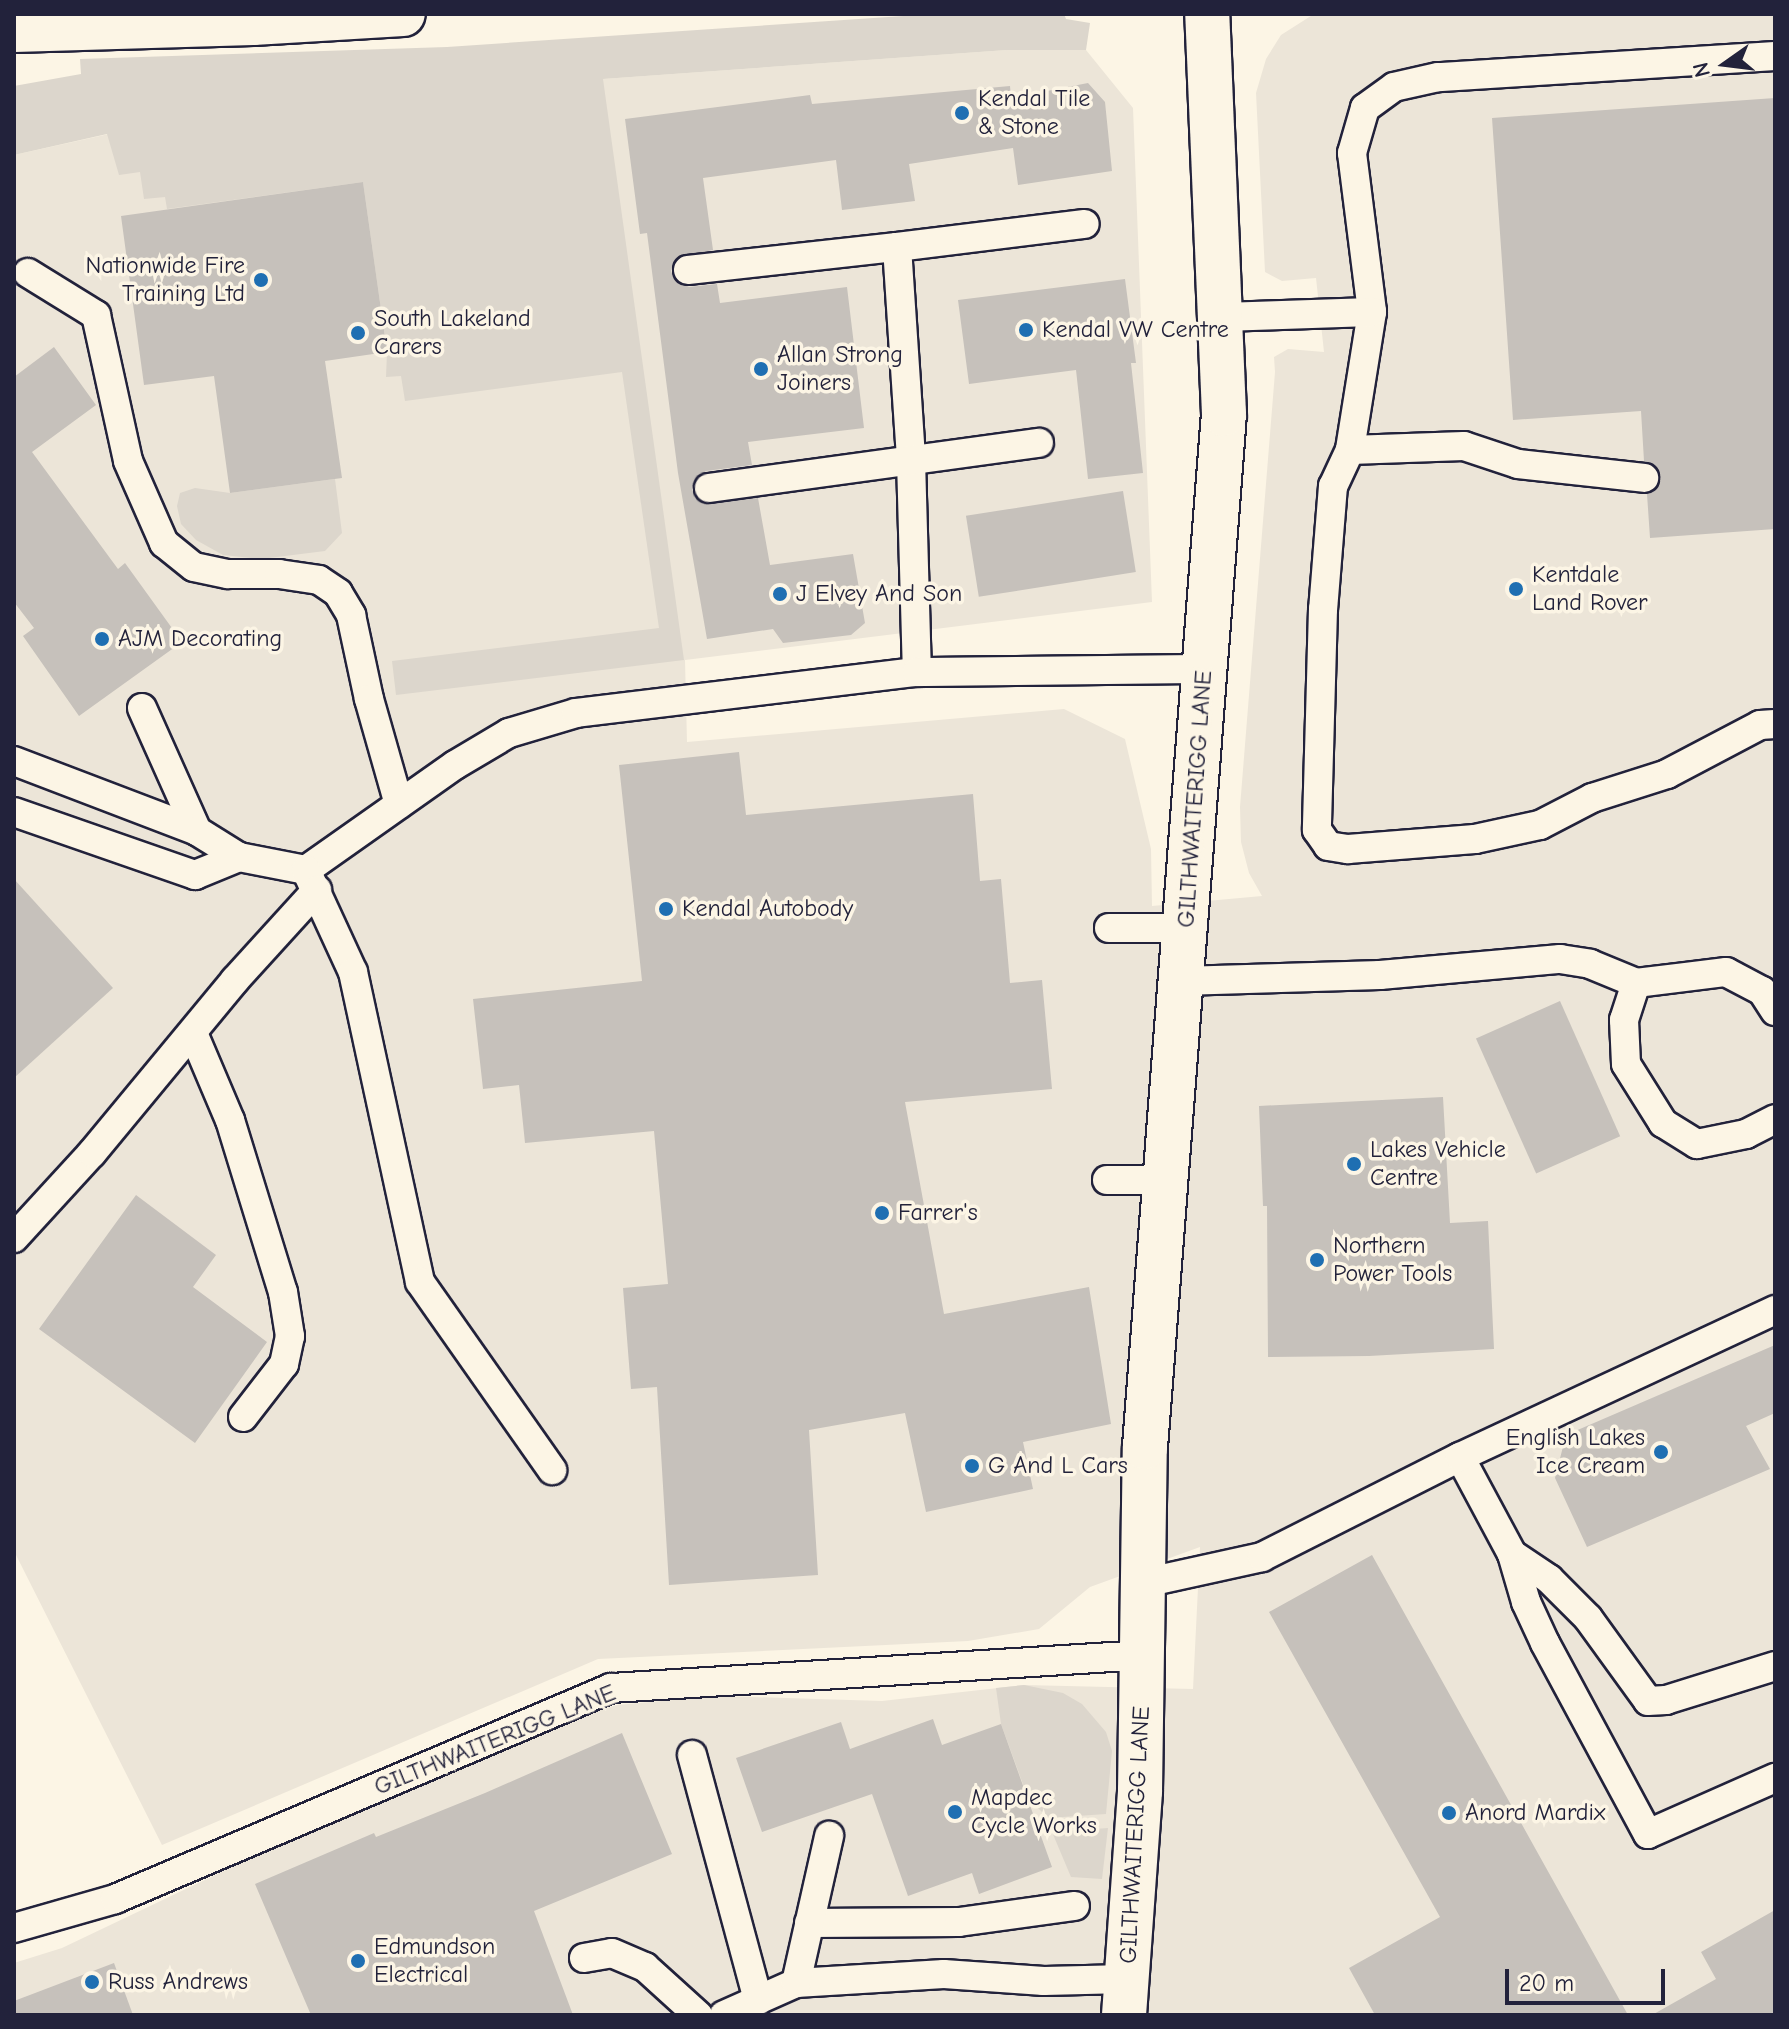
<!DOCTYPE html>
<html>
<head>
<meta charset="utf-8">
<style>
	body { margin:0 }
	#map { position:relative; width:1789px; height:2029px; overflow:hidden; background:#fcf5e5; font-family:"Comic Neue",sans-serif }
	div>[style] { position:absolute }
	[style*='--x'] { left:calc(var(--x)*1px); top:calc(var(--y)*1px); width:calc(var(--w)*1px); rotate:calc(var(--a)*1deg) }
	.built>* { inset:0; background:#ece5d8 }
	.green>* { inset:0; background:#dcd6cc }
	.building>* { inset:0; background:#c6c1bb; transform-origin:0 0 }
	.roads { filter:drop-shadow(2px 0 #22223b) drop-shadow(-2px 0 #22223b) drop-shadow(0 2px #22223b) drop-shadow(0 -2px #22223b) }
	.lane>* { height:28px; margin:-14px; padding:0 14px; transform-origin:14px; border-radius:14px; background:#fcf5e5 }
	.street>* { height:44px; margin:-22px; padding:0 22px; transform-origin:22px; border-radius:22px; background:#fcf5e5 }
	.highway>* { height:44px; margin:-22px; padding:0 22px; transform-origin:22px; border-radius:22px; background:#fcf5e5 }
	.dots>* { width:22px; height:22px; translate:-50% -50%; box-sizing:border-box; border:4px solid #fcf5e5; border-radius:50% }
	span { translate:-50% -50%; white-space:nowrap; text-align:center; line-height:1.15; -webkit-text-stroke:7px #fcf5e5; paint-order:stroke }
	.poi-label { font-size:24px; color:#22223b }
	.left { translate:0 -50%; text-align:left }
	.right { translate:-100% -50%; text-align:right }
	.street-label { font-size:24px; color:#22223b }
	.frame { position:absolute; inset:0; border:16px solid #22223b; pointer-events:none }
	.north { position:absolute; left:1685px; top:24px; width:80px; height:80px; -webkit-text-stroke:6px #fcf5e5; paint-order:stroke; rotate:256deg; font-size:22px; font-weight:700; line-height:32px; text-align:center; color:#22223b }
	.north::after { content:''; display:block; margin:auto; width:28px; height:36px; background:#22223b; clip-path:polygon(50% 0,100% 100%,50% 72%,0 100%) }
	.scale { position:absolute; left:1505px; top:1969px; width:160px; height:36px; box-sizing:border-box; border:4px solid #22223b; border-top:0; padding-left:10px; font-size:24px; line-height:28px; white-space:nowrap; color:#22223b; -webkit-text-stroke:6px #fcf5e5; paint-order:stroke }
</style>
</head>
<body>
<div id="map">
	<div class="built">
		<div style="clip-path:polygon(1314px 14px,1775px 14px,1775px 2015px,14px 2015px,14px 1963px,62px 1948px,393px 1790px,543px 1726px,617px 1705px,718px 1696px,882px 1701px,1024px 1685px,1193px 1689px,1200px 1547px,1090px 1587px,1039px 1629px,968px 1641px,598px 1659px,162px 1845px,14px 1551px,14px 155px,154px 124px,603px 79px,1007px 50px,1086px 50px,1133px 108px,1152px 602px,685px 660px,687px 742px,1064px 709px,1125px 739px,1151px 849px,1152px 906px,1262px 896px,1249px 873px,1241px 842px,1240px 807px,1275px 372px,1274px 357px,1288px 349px,1324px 352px,1316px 278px,1282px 281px,1265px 272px,1256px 93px,1266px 59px,1281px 35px)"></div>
	</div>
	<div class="green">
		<div style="clip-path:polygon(933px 14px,1064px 14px,1066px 19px,1090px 23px,1086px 50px,1007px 50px,603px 79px,684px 660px,396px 695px,392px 661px,659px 628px,622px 372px,405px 401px,401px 376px,386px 377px,387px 352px,363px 182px,167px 209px,165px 197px,144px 199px,140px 172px,119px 175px,107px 134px,14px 155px,14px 86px,81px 74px,80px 59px,447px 47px)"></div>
		<div style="clip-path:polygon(335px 479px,342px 533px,325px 551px,261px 559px,223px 555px,196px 540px,181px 524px,177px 506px,180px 493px,195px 488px,230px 493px)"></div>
		<div style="clip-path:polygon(1024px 1685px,1063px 1693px,1082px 1704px,1106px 1732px,1112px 1751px,1106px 1814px,1048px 1818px,1028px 1798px,1001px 1724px,996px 1688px)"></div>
		<div style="clip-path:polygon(1108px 1828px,1102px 1879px,1071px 1877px,1052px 1832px)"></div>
	</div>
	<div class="building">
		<div style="clip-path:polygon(1088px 83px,1105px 102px,1112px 171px,1018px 185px,1013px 148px,909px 164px,915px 201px,842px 210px,836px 160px,703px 178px,713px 250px,677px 257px,671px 271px,674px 279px,689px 287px,717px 284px,720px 303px,847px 287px,864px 428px,748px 442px,752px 465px,706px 471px,694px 481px,692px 490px,703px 504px,758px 498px,770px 565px,853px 554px,865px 623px,851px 635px,783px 643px,773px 629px,707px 639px,678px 473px,647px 233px,640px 234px,625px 119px,810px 95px,812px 104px,1010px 86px,1011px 98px)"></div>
		<div style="clip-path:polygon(1775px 98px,1775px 529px,1650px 538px,1647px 494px,1657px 489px,1661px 479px,1655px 465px,1644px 461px,1641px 411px,1513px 420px,1492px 118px)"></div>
		<div style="clip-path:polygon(363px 182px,387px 352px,325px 361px,342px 478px,230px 493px,214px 376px,144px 385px,121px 216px)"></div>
		<div style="clip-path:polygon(1125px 279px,1136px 363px,1131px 363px,1143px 473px,1088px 479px,1076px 370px,969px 384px,958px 300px)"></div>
		<div style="clip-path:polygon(54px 347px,96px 405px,32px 452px,118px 569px,125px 563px,182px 642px,79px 716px,23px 636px,34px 628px,14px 602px,14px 377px)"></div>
		<div style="left:1123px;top:491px;width:82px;height:159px;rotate:81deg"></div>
		<div style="clip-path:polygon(739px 752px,746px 815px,973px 794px,980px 881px,1001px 879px,1010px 983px,1042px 980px,1052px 1089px,905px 1102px,944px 1314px,1089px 1287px,1111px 1424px,1023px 1442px,1033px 1489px,926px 1512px,905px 1413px,809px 1430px,818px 1575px,669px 1585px,657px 1387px,631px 1389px,623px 1288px,668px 1284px,654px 1131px,525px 1143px,519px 1085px,483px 1089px,473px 999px,642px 981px,619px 765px)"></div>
		<div style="clip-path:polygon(14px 879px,113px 988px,14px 1078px)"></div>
		<div style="left:1560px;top:1001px;width:148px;height:92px;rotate:66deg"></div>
		<div style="clip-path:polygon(1443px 1097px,1450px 1223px,1488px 1221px,1494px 1349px,1369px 1356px,1268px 1357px,1267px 1206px,1263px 1206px,1259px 1106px)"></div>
		<div style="clip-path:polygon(136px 1195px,216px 1255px,193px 1287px,267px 1342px,195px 1443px,39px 1329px)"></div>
		<div style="clip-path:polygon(1775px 1345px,1775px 1413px,1746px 1426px,1770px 1469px,1587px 1547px,1555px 1478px,1566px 1435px)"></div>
		<div style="clip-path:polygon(1372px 1555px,1628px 2015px,1375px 2015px,1349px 1968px,1440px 1917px,1269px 1612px)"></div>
		<div style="clip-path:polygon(933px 1719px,942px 1745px,1001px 1724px,1052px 1867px,979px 1894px,972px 1873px,908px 1896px,872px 1794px,762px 1832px,736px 1758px,841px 1722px,850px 1749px)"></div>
		<div style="clip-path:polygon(622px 1733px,672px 1854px,534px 1911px,573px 2015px,311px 2015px,255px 1884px,374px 1833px,376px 1837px,485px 1793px)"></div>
		<div style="clip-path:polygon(1775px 1910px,1775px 2015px,1652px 2015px,1716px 1979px,1701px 1952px)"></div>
		<div style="clip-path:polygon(114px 1963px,133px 2015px,14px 2015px,14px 2001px)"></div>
	</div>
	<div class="roads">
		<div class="lane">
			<div style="--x:1775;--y:56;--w:338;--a:176.4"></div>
			<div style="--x:1438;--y:77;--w:45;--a:167.2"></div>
			<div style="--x:1394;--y:87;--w:36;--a:144"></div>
			<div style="--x:1365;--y:108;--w:47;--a:106.1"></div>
			<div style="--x:1352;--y:153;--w:160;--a:82.8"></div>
			<div style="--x:1372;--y:312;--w:140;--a:99.1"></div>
			<div style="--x:1350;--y:450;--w:40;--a:115"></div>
			<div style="--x:1333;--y:486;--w:123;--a:94.6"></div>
			<div style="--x:1323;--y:609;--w:221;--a:91.6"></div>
			<div style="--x:1317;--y:830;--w:19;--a:55"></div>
			<div style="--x:1328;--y:846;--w:20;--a:9"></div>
			<div style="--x:1348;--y:849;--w:127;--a:-4.5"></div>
			<div style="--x:1475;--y:839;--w:66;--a:-12.2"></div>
			<div style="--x:1540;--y:825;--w:59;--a:-27.4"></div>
			<div style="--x:1592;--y:798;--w:79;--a:-17.7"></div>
			<div style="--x:1667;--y:774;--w:105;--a:-27.8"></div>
			<div style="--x:1760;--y:725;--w:15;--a:-4"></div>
			<div style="--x:897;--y:247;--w:189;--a:-7"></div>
			<div style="--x:688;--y:270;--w:210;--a:-6.3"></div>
			<div style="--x:897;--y:247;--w:213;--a:86.2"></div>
			<div style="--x:911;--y:460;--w:212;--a:88.4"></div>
			<div style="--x:28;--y:273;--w:80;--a:31.7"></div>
			<div style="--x:96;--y:315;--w:149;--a:77.6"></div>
			<div style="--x:128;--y:461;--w:90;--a:66.3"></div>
			<div style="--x:164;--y:543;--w:38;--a:39"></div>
			<div style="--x:194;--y:567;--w:35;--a:12"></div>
			<div style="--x:228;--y:574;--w:51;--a:0"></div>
			<div style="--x:279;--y:574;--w:40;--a:8.5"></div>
			<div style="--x:319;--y:580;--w:23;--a:34"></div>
			<div style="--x:338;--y:593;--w:26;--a:59"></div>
			<div style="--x:351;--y:615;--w:86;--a:77.9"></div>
			<div style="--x:369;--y:699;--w:109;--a:74.1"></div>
			<div style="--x:1222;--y:317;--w:150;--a:-1.9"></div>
			<div style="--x:1350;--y:450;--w:114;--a:-2"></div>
			<div style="--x:1464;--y:446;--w:57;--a:18.4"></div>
			<div style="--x:1518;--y:464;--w:127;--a:6.3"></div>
			<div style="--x:709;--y:488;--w:333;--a:-7.8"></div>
			<div style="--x:142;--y:708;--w:135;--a:65.9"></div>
			<div style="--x:14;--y:761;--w:196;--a:20.9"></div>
			<div style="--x:197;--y:831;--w:49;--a:31.8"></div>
			<div style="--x:14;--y:812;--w:192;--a:19.2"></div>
			<div style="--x:195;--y:875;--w:48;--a:-22.2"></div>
			<div style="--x:239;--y:857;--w:68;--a:11"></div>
			<div style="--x:306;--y:870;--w:182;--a:-35.2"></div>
			<div style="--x:455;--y:765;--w:63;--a:-30.7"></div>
			<div style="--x:509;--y:733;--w:70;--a:-16.6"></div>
			<div style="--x:576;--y:713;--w:343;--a:-6.9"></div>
			<div style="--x:917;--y:672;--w:288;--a:-0.6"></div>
			<div style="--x:306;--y:870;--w:112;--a:65.3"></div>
			<div style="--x:353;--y:972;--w:317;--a:77.8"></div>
			<div style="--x:420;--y:1282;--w:230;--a:54.9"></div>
			<div style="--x:1109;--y:928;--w:77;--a:0"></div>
			<div style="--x:1181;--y:981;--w:199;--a:-1.7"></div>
			<div style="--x:1380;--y:975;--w:181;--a:-5.1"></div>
			<div style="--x:1560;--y:959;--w:30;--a:9"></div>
			<div style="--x:1590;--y:964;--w:50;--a:22.4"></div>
			<div style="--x:1636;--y:983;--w:91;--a:-7"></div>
			<div style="--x:1726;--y:972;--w:41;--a:27.8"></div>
			<div style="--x:1762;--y:991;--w:24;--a:57"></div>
			<div style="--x:1636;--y:983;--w:39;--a:108"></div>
			<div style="--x:1624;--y:1020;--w:44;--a:87.4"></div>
			<div style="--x:1626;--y:1064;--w:70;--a:57.9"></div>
			<div style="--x:1663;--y:1123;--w:40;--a:32"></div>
			<div style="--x:1697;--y:1144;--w:50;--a:-11.5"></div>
			<div style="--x:1746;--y:1134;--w:33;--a:-27"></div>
			<div style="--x:193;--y:1033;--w:95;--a:67"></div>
			<div style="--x:230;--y:1120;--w:180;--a:72.9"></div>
			<div style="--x:283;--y:1292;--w:45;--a:81"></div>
			<div style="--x:290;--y:1336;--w:29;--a:102"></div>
			<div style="--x:284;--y:1364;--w:67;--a:127.7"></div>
			<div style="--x:1107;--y:1180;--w:58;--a:0"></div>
			<div style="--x:14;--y:1238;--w:115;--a:-47.5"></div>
			<div style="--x:92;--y:1153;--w:224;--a:-50.4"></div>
			<div style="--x:235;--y:980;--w:122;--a:-47.7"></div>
			<div style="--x:1460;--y:1457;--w:110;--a:61.8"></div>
			<div style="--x:1512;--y:1554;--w:50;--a:73.7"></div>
			<div style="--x:1526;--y:1602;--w:45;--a:65.1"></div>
			<div style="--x:1545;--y:1643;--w:217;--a:61.7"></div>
			<div style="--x:1648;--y:1834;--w:139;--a:-23.8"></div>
			<div style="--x:1512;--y:1554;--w:45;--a:34"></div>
			<div style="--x:1549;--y:1579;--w:55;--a:45"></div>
			<div style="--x:1588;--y:1618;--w:102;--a:54.1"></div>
			<div style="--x:1648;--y:1701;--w:18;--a:-3"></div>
			<div style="--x:1666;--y:1700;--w:114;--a:-17.3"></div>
			<div style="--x:1144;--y:1583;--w:121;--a:-12.4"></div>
			<div style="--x:1262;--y:1557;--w:222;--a:-26.8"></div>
			<div style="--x:1460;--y:1457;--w:348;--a:-25"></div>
			<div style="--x:692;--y:1755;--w:254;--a:74.9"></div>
			<div style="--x:809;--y:1923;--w:150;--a:-0.4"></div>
			<div style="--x:959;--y:1922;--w:117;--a:-7.9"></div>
			<div style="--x:14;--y:1928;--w:105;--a:-16"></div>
			<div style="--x:115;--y:1899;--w:539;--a:-23.05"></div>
			<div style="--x:611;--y:1688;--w:534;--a:-3.54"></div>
			<div style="--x:584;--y:1958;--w:28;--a:-10"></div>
			<div style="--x:612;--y:1953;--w:36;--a:23"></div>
			<div style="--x:645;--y:1967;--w:72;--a:42.2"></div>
			<div style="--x:796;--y:1983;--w:148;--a:-3.5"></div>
			<div style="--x:944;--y:1974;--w:100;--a:4"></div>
			<div style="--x:1044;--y:1981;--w:82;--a:-1.4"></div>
			<div style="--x:724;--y:2015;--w:79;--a:-24"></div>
			<div style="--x:796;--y:1983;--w:151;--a:-77.3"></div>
		</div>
		<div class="street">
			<div style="--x:1124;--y:2015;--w:225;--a:-85.9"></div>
			<div style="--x:1140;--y:1791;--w:344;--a:-89.2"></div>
			<div style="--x:1145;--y:1447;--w:1036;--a:-85.63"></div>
			<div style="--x:1224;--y:414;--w:400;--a:-92.4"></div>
		</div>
		<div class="highway">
			<div style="--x:14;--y:30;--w:239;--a:-1.7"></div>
			<div style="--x:253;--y:23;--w:150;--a:-3.4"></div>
		</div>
	</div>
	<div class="dots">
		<div style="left:962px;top:113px;background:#1f6fb2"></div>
		<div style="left:261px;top:280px;background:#1f6fb2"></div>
		<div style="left:1026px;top:330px;background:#1f6fb2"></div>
		<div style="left:358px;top:333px;background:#1f6fb2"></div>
		<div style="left:761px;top:369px;background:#1f6fb2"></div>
		<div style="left:1516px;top:589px;background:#1f6fb2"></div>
		<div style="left:780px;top:594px;background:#1f6fb2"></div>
		<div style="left:102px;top:639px;background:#1f6fb2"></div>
		<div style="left:666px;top:909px;background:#1f6fb2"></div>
		<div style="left:1354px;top:1164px;background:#1f6fb2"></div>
		<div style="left:882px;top:1213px;background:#1f6fb2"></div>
		<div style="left:1317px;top:1260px;background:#1f6fb2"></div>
		<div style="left:1661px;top:1452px;background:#1f6fb2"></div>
		<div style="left:972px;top:1466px;background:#1f6fb2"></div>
		<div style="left:955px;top:1812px;background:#1f6fb2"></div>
		<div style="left:1449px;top:1813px;background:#1f6fb2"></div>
		<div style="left:358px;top:1961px;background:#1f6fb2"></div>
		<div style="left:92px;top:1982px;background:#1f6fb2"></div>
	</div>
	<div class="poi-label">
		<span class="left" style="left:978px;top:113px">Kendal Tile<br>&amp; Stone</span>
		<span class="right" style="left:245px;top:280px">Nationwide Fire<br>Training Ltd</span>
		<span class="left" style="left:374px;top:333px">South Lakeland<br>Carers</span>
		<span class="left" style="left:1042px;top:330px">Kendal VW Centre</span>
		<span class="left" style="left:777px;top:369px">Allan Strong<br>Joiners</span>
		<span class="left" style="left:1532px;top:589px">Kentdale<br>Land Rover</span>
		<span class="left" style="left:796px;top:594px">J Elvey And Son</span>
		<span class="left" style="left:118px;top:639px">AJM Decorating</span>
		<span class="left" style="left:682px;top:909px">Kendal Autobody</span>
		<span class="left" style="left:1370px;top:1164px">Lakes Vehicle<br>Centre</span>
		<span class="left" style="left:898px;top:1213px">Farrer's</span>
		<span class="left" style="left:1333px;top:1260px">Northern<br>Power Tools</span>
		<span class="right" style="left:1645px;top:1452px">English Lakes<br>Ice Cream</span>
		<span class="left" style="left:988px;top:1466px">G And L Cars</span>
		<span class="left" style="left:971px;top:1812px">Mapdec<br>Cycle Works</span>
		<span class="left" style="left:1465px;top:1813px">Anord Mardix</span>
		<span class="left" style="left:374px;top:1961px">Edmundson<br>Electrical</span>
		<span class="left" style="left:108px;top:1982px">Russ Andrews</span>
	</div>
	<div class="street-label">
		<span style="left:1195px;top:799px;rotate:-86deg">GILTHWAITERIGG LANE</span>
		<span style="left:495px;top:1740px;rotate:-22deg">GILTHWAITERIGG LANE</span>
		<span style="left:1135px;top:1835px;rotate:-87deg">GILTHWAITERIGG LANE</span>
	</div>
	<div class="frame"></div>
	<div class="north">N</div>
	<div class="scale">20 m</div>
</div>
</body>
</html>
